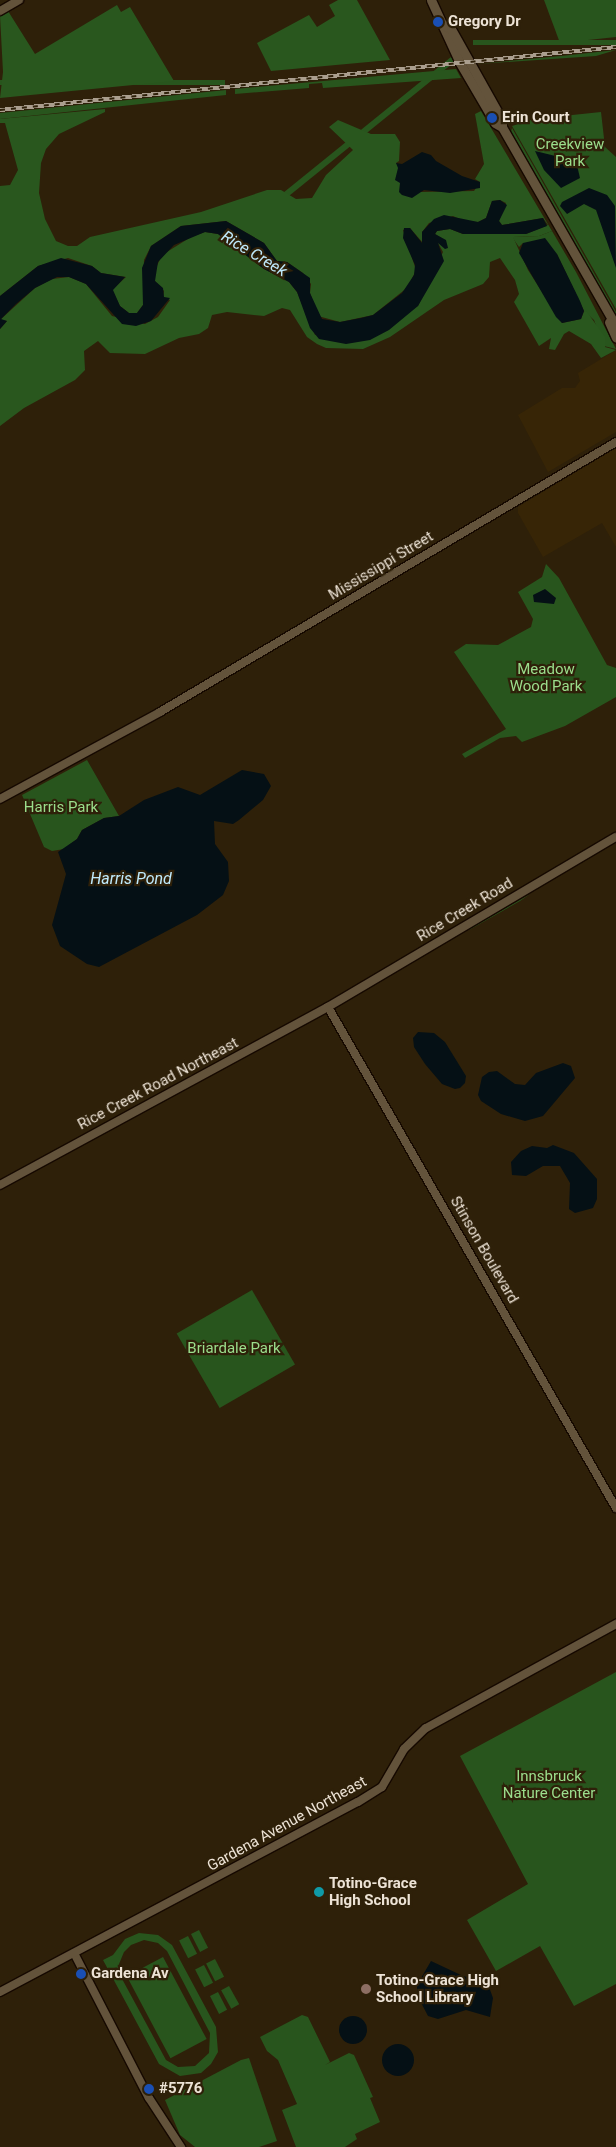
<!DOCTYPE html>
<html>
<head>
<meta charset="utf-8">
<style>
	body { margin:0 }
	#map { position:relative; width:616px; height:2147px; overflow:hidden; background:#2e2009; font-family:Roboto,sans-serif }
	div>[style] { position:absolute }
	[style*='--x'] { left:calc(var(--x)*1px); top:calc(var(--y)*1px); width:calc(var(--w)*1px); rotate:calc(var(--a)*1deg) }
	.built>* { inset:0; background:#372506 }
	.green>* { inset:0; background:#28551d; transform-origin:0 0 }
	.forest>* { inset:0; background:#29571e }
	.water>* { inset:0; background:#051015 }
	.round { border-radius:50% }
	.roads { filter:drop-shadow(1px 0 #160900) drop-shadow(-1px 0 #160900) drop-shadow(0 1px #160900) drop-shadow(0 -1px #160900) }
	.tertiary>* { height:8px; margin:-4px; padding:0 4px; transform-origin:4px; border-radius:4px; background:#63533b }
	.secondary>* { height:9px; margin:-4.5px; padding:0 4.5px; transform-origin:4.5px; border-radius:4.5px; background:#63533b }
	.rail>* { height:4px; margin-top:-2px; transform-origin:0; background:repeating-linear-gradient(90deg,#2e2009 0 5.5px,#aa9e8e 0 11px); box-sizing:border-box; border-block:1px solid #aa9e8e }
	.dots>* { width:14px; height:14px; translate:-50% -50%; box-sizing:border-box; border:2px solid #2e2009; border-radius:50% }
	span { translate:-50% -50%; white-space:nowrap; text-align:center; line-height:1.15; -webkit-text-stroke:4.5px #2e2009; paint-order:stroke }
	.poi-label { font-size:15px; color:#ede3d6; font-weight:700 }
	.left { translate:0 -50%; text-align:left }
	.park-label { font-size:15px; color:#9bde8c }
	.street-label { font-size:15px; color:#ede3d6 }
	.water-label { font-size:16px; color:#bfeafd; font-style:italic }
</style>
</head>
<body>
<div id="map">
	<div class="built">
		<div style="clip-path:polygon(616px 350px,616px 432px,548px 472px,518px 415px,562px 388px,575px 388px,580px 381px,578px 373px)"></div>
		<div style="clip-path:polygon(616px 448px,616px 547px,602px 523px,543px 557px,518px 513px,518px 507px)"></div>
	</div>
	<div class="green">
		<div style="clip-path:polygon(544px 0,616px 0,616px 37px,560px 43px)"></div>
		<div style="left:616px;top:40px;width:5px;height:143px;rotate:90deg"></div>
		<div style="clip-path:polygon(616px 50px,596px 56px,478px 64px,561px 56px)"></div>
		<div style="left:451px;top:57px;width:6px;height:219px;rotate:51deg"></div>
		<div style="clip-path:polygon(456px 69px,461px 78px,323px 88px,322px 83px,309px 84px,309px 88px,235px 94px,235px 89px)"></div>
		<div style="left:225px;top:80px;width:5px;height:226px;rotate:90deg"></div>
		<div style="clip-path:polygon(226px 90px,226px 95px,0 119px,0 113px)"></div>
		<div style="clip-path:polygon(601px 112px,605px 147px,616px 157px,616px 309px,512px 126px,534px 119px)"></div>
		<div style="clip-path:polygon(512px 128px,616px 312px,616px 316px,511px 132px)"></div>
		<div style="clip-path:polygon(552px 231px,576px 272px,616px 349px,604px 346px,594px 320px,584px 311px,557px 254px,523px 243px,519px 247px,512px 237px,539px 236px)"></div>
		<div style="clip-path:polygon(546px 564px,559px 578px,607px 665px,616px 668px,616px 697px,565px 726px,522px 742px,516px 736px,500px 738px,465px 758px,462px 754px,506px 729px,454px 652px,466px 644px,498px 645px,531px 627px,533px 619px,518px 592px,542px 577px)"></div>
		<div style="clip-path:polygon(87px 760px,119px 816px,104px 818px,82px 830px,77px 839px,64px 849px,52px 851px,44px 847px,22px 795px)"></div>
		<div style="clip-path:polygon(530px 894px,520px 901px,469px 930px,471px 928px)"></div>
		<div style="left:252px;top:1290px;width:86px;height:87px;rotate:60deg"></div>
		<div style="clip-path:polygon(616px 1672px,616px 1984px,574px 2006px,540px 1946px,496px 1971px,467px 1920px,528px 1884px,460px 1756px)"></div>
		<div style="left:199px;top:1930px;width:20px;height:9px;rotate:63deg"></div>
		<div style="clip-path:polygon(evenodd,139px 1933px,158px 1935px,172px 1945px,216px 2027px,218px 2052px,211px 2064px,201px 2073px,180px 2076px,159px 2064px,103px 1960px,113px 1955px,125px 1939px,139px 1933px,144px 1940px,158px 1943px,167px 1951px,210px 2033px,209px 2053px,195px 2066px,178px 2067px,166px 2060px,121px 1977px,119px 1964px,124px 1952px,131px 1945px,144px 1940px)"></div>
		<div style="left:188px;top:1936px;width:20px;height:10px;rotate:63deg"></div>
		<div style="left:163px;top:1957px;width:93px;height:41px;rotate:62deg"></div>
		<div style="left:215px;top:1959px;width:20px;height:10px;rotate:63deg"></div>
		<div style="left:204px;top:1965px;width:20px;height:10px;rotate:63deg"></div>
		<div style="left:229px;top:1986px;width:21px;height:9px;rotate:61deg"></div>
		<div style="left:218px;top:1992px;width:20px;height:9px;rotate:63deg"></div>
		<div style="clip-path:polygon(302px 2015px,308px 2017px,330px 2062px,325px 2065px,349px 2053px,354px 2055px,373px 2097px,370px 2098px,380px 2122px,355px 2134px,357px 2139px,345px 2147px,296px 2147px,282px 2110px,297px 2104px,278px 2060px,267px 2051px,260px 2037px)"></div>
		<div style="clip-path:polygon(249px 2058px,277px 2141px,259px 2147px,195px 2147px,180px 2135px,165px 2100px,241px 2060px)"></div>
	</div>
	<div class="forest">
		<div style="clip-path:polygon(338px 0,357px 0,390px 60px,271px 71px,257px 43px,309px 15px,317px 27px,335px 16px,329px 5px)"></div>
		<div style="clip-path:polygon(117px 5px,121px 12px,130px 7px,174px 81px,0 98px,3px 72px,0 16px,8px 11px,35px 54px)"></div>
		<div style="clip-path:polygon(105px 109px,105px 112px,59px 134px,46px 149px,41px 163px,39px 193px,45px 219px,56px 241px,68px 246px,77px 246px,90px 237px,201px 212px,267px 190px,281px 190px,296px 199px,312px 198px,326px 175px,353px 150px,329px 127px,338px 120px,371px 134px,395px 134px,400px 142px,399px 161px,396px 163px,421px 192px,474px 191px,480px 182px,475px 179px,484px 164px,475px 114px,481px 111px,552px 231px,539px 236px,513px 237px,528px 270px,562px 323px,581px 319px,584px 311px,587px 312px,605px 337px,605px 347px,616px 350px,601px 358px,591px 344px,569px 331px,564px 334px,555px 350px,549px 349px,551px 338px,539px 346px,514px 302px,519px 294px,515px 280px,500px 258px,490px 262px,489px 277px,483px 284px,444px 300px,390px 337px,363px 349px,326px 348px,317px 344px,307px 337px,290px 310px,282px 308px,264px 316px,227px 312px,212px 315px,208px 328px,199px 334px,179px 338px,145px 354px,110px 353px,98px 341px,84px 351px,85px 370px,75px 380px,24px 408px,0 426px,0 329px,7px 321px,0 320px,35px 288px,52px 279px,69px 277px,86px 284px,112px 316px,145px 324px,158px 317px,170px 300px,163px 297px,164px 291px,155px 281px,155px 270px,162px 255px,191px 237px,205px 232px,218px 234px,264px 269px,289px 282px,297px 292px,315px 335px,418px 306px,443px 252px,438px 243px,441px 238px,435px 234px,437px 231px,450px 229px,463px 234px,526px 234px,548px 225px,543px 218px,502px 225px,499px 221px,506px 203px,500px 200px,492px 201px,486px 218px,478px 222px,464px 221px,453px 216px,429px 223px,422px 232px,423px 243px,410px 228px,403px 230px,416px 270px,408px 287px,373px 315px,340px 322px,318px 316px,310px 293px,311px 284px,303px 273px,287px 262px,277px 261px,264px 243px,226px 221px,181px 226px,151px 246px,144px 260px,143px 305px,137px 313px,129px 313px,120px 306px,112px 290px,126px 277px,101px 273px,92px 266px,68px 258px,38px 266px,0 296px,0 186px,10px 185px,18px 170px,5px 123px,0 123px,0 119px)"></div>
	</div>
	<div class="water">
		<div style="clip-path:polygon(535px 151px,576px 161px,580px 178px,561px 188px,544px 170px)"></div>
		<div style="clip-path:polygon(422px 152px,431px 155px,436px 161px,462px 176px,480px 182px,480px 188px,450px 193px,424px 190px,412px 198px,402px 195px,399px 192px,400px 183px,395px 180px,398px 168px,396px 163px,402px 164px)"></div>
		<div style="clip-path:polygon(589px 188px,607px 195px,615px 206px,616px 268px,596px 210px,584px 204px,567px 214px,560px 206px,562px 202px)"></div>
		<div style="clip-path:polygon(500px 200px,507px 205px,499px 221px,502px 225px,543px 218px,547px 226px,526px 234px,463px 234px,450px 229px,437px 231px,435px 234px,446px 240px,448px 248px,445px 249px,438px 243px,444px 261px,418px 306px,389px 330px,370px 340px,346px 344px,319px 339px,310px 328px,297px 292px,289px 282px,264px 269px,218px 234px,205px 232px,174px 245px,158px 262px,155px 281px,163px 288px,164px 297px,170px 298px,151px 321px,136px 326px,122px 324px,86px 284px,69px 277px,57px 277px,35px 288px,16px 304px,1px 319px,7px 321px,0 329px,0 296px,38px 266px,61px 258px,92px 266px,101px 273px,125px 277px,113px 290px,120px 306px,129px 313px,137px 313px,143px 305px,142px 268px,151px 246px,181px 226px,226px 221px,264px 243px,277px 261px,287px 262px,310px 278px,310px 293px,322px 319px,340px 322px,361px 318px,373px 315px,402px 293px,414px 275px,415px 265px,403px 238px,404px 228px,410px 228px,422px 243px,422px 232px,434px 219px,444px 215px,478px 222px,486px 218px,492px 201px)"></div>
		<div style="clip-path:polygon(545px 238px,557px 254px,580px 301px,584px 311px,581px 319px,562px 323px,556px 317px,519px 253px,523px 243px)"></div>
		<div style="clip-path:polygon(545px 589px,556px 598px,554px 604px,534px 602px,533px 595px)"></div>
		<div style="clip-path:polygon(242px 770px,264px 774px,271px 786px,263px 800px,239px 820px,233px 824px,214px 821px,215px 844px,228px 862px,229px 881px,223px 895px,197px 915px,99px 967px,87px 964px,60px 946px,52px 925px,66px 874px,58px 852px,77px 839px,82px 830px,104px 818px,119px 816px,144px 800px,178px 787px,200px 795px)"></div>
		<div style="clip-path:polygon(418px 1032px,434px 1033px,445px 1042px,466px 1076px,465px 1083px,460px 1088px,455px 1089px,442px 1084px,425px 1064px,414px 1047px,413px 1038px)"></div>
		<div style="clip-path:polygon(563px 1063px,571px 1066px,575px 1078px,543px 1116px,525px 1121px,501px 1114px,481px 1101px,478px 1095px,482px 1077px,489px 1072px,497px 1071px,515px 1084px,525px 1085px,536px 1073px)"></div>
		<div style="clip-path:polygon(553px 1145px,574px 1153px,597px 1179px,597px 1199px,593px 1208px,575px 1213px,569px 1209px,570px 1183px,560px 1166px,543px 1166px,526px 1176px,512px 1175px,511px 1162px,521px 1151px,532px 1146px,547px 1148px)"></div>
		<div style="clip-path:polygon(431px 1961px,463px 1976px,483px 1981px,489px 1987px,493px 1998px,490px 2017px,466px 2010px,438px 2019px,428px 2016px,417px 1995px,417px 1985px)"></div>
		<div class="round" style="left:339px;top:2016px;width:28px;height:28px"></div>
		<div class="round" style="left:382px;top:2044px;width:32px;height:32px"></div>
	</div>
	<div class="roads">
		<div class="tertiary">
			<div style="--x:0;--y:11;--w:22;--a:-30"></div>
			<div style="--x:0;--y:799;--w:182;--a:-28.5"></div>
			<div style="--x:160;--y:712;--w:530;--a:-30.63"></div>
			<div style="--x:328;--y:1007;--w:578;--a:60.11"></div>
			<div style="--x:0;--y:1185;--w:373;--a:-28.5"></div>
			<div style="--x:328;--y:1007;--w:334;--a:-30.6"></div>
			<div style="--x:74;--y:1953;--w:163;--a:62.7"></div>
			<div style="--x:149;--y:2098;--w:59;--a:56.9"></div>
			<div style="--x:0;--y:1992;--w:405;--a:-28"></div>
			<div style="--x:358;--y:1802;--w:28;--a:-32"></div>
			<div style="--x:382;--y:1787;--w:44;--a:-59.9"></div>
			<div style="--x:404;--y:1749;--w:30;--a:-44"></div>
			<div style="--x:426;--y:1728;--w:217;--a:-28.7"></div>
		</div>
		<div class="secondary">
			<div style="--x:431;--y:0;--w:69;--a:65.3"></div>
			<div style="--x:460;--y:63;--w:69;--a:59.7"></div>
			<div style="--x:495;--y:123;--w:8;--a:30"></div>
			<div style="--x:444;--y:25;--w:8;--a:30"></div>
			<div style="--x:451;--y:29;--w:104;--a:60.7"></div>
			<div style="--x:502;--y:120;--w:7;--a:90"></div>
			<div style="--x:502;--y:127;--w:229;--a:60.2"></div>
			<div style="--x:609;--y:322;--w:17;--a:66"></div>
		</div>
	</div>
	<div class="rail">
		<div style="--x:0;--y:110;--w:619;--a:-5.84"></div>
	</div>
	<div class="dots">
		<div style="left:438px;top:22px;background:#1a4fb4"></div>
		<div style="left:492px;top:118px;background:#1a4fb4"></div>
		<div style="left:319px;top:1892px;background:#0f9aa8"></div>
		<div style="left:81px;top:1974px;background:#1a4fb4"></div>
		<div style="left:366px;top:1989px;background:#8d6e63"></div>
		<div style="left:149px;top:2089px;background:#1a4fb4"></div>
	</div>
	<div class="poi-label">
		<span class="left" style="left:448px;top:22px">Gregory Dr</span>
		<span class="left" style="left:502px;top:118px">Erin Court</span>
		<span class="left" style="left:329px;top:1892px">Totino-Grace<br>High School</span>
		<span class="left" style="left:91px;top:1974px">Gardena Av</span>
		<span class="left" style="left:376px;top:1989px">Totino-Grace High<br>School Library</span>
		<span class="left" style="left:159px;top:2089px">#5776</span>
	</div>
	<div class="park-label">
		<span style="left:570px;top:153px">Creekview<br>Park</span>
		<span style="left:546px;top:678px">Meadow<br>Wood Park</span>
		<span style="left:61px;top:808px">Harris Park</span>
		<span style="left:234px;top:1349px">Briardale Park</span>
		<span style="left:549px;top:1785px">Innsbruck<br>Nature Center</span>
	</div>
	<div class="street-label">
		<span style="left:381px;top:566px;rotate:-31deg">Mississippi Street</span>
		<span style="left:465px;top:910px;rotate:-31deg">Rice Creek Road</span>
		<span style="left:158px;top:1084px;rotate:-28deg">Rice Creek Road Northeast</span>
		<span style="left:484px;top:1250px;rotate:60deg">Stinson Boulevard</span>
		<span style="left:287px;top:1824px;rotate:-29deg">Gardena Avenue Northeast</span>
	</div>
	<div class="water-label">
		<span style="left:254px;top:254px;rotate:31deg">Rice Creek</span>
		<span style="left:131px;top:879px">Harris Pond</span>
	</div>
</div>
</body>
</html>
